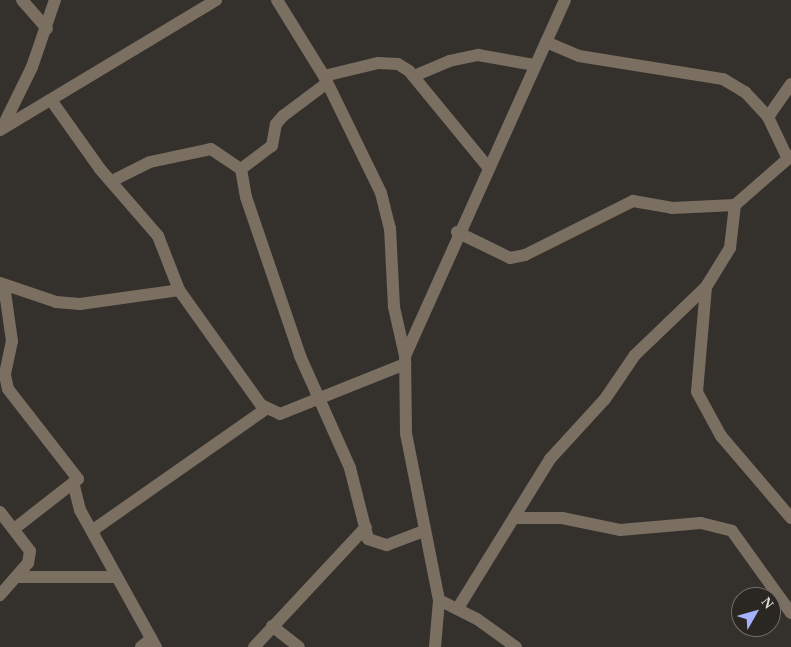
<!DOCTYPE html>
<html>
<head>
<meta charset="utf-8">
<style>
	body { margin:0 }
	#map { position:relative; width:791px; height:647px; overflow:hidden; background:#34302c; font-family:Georgia,serif }
	div>[style] { position:absolute }
	[style*='--x'] { left:calc(var(--x)*1px); top:calc(var(--y)*1px); width:calc(var(--w)*1px); rotate:calc(var(--a)*1deg) }
	.minor>* { height:12px; margin:-6px; padding:0 6px; transform-origin:6px; border-radius:6px; background:#7b6f62 }
	span { translate:-50% -50%; white-space:nowrap; text-align:center; line-height:1.15; -webkit-text-stroke:5px #2a2622; paint-order:stroke }
	.north { position:absolute; left:731px; top:587px; width:50px; height:50px; box-sizing:border-box; background:#2a2622; border:1px solid #716e6a; border-radius:50%; rotate:52deg; font-size:14px; font-weight:700; line-height:20px; text-align:center; color:#dcdad7 }
	.north::after { content:''; display:block; margin:auto; width:18px; height:22px; background:#a6b1fc; clip-path:polygon(50% 0,100% 100%,50% 72%,0 100%) }
</style>
</head>
<body>
<div id="map">
	<div class="minor">
		<div style="--x:22;--y:0;--w:38;--a:49"></div>
		<div style="--x:277;--y:0;--w:89;--a:58.3"></div>
		<div style="--x:324;--y:76;--w:130;--a:64"></div>
		<div style="--x:381;--y:193;--w:36;--a:76"></div>
		<div style="--x:390;--y:228;--w:79;--a:87.1"></div>
		<div style="--x:394;--y:307;--w:50;--a:77.3"></div>
		<div style="--x:546;--y:42;--w:36;--a:23"></div>
		<div style="--x:579;--y:56;--w:146;--a:9.1"></div>
		<div style="--x:723;--y:79;--w:26;--a:31"></div>
		<div style="--x:745;--y:92;--w:34;--a:47"></div>
		<div style="--x:768;--y:117;--w:44;--a:64.6"></div>
		<div style="--x:324;--y:76;--w:56;--a:-13.5"></div>
		<div style="--x:378;--y:63;--w:20;--a:3"></div>
		<div style="--x:398;--y:64;--w:13;--a:32"></div>
		<div style="--x:409;--y:71;--w:123;--a:50.6"></div>
		<div style="--x:414;--y:76;--w:38;--a:-23"></div>
		<div style="--x:449;--y:61;--w:30;--a:-12"></div>
		<div style="--x:478;--y:55;--w:58;--a:10"></div>
		<div style="--x:51;--y:100;--w:85;--a:54.6"></div>
		<div style="--x:100;--y:169;--w:89;--a:49.1"></div>
		<div style="--x:158;--y:236;--w:58;--a:68.7"></div>
		<div style="--x:179;--y:290;--w:141;--a:54.5"></div>
		<div style="--x:261;--y:405;--w:21;--a:25"></div>
		<div style="--x:280;--y:414;--w:135;--a:-21.8"></div>
		<div style="--x:768;--y:117;--w:40;--a:-55.1"></div>
		<div style="--x:2;--y:128;--w:68;--a:-63.8"></div>
		<div style="--x:32;--y:67;--w:71;--a:-71.1"></div>
		<div style="--x:0;--y:130;--w:252;--a:-31"></div>
		<div style="--x:241;--y:169;--w:39;--a:-37"></div>
		<div style="--x:272;--y:146;--w:22;--a:-80"></div>
		<div style="--x:276;--y:124;--w:11;--a:-49"></div>
		<div style="--x:283;--y:116;--w:55;--a:-36.9"></div>
		<div style="--x:112;--y:181;--w:42;--a:-26.6"></div>
		<div style="--x:150;--y:162;--w:62;--a:-12"></div>
		<div style="--x:211;--y:149;--w:36;--a:34"></div>
		<div style="--x:241;--y:169;--w:28;--a:80"></div>
		<div style="--x:246;--y:197;--w:168;--a:71.2"></div>
		<div style="--x:300;--y:356;--w:123;--a:65.9"></div>
		<div style="--x:350;--y:468;--w:73;--a:75.8"></div>
		<div style="--x:368;--y:539;--w:20;--a:18"></div>
		<div style="--x:387;--y:545;--w:39;--a:-21"></div>
		<div style="--x:457;--y:232;--w:59;--a:26.1"></div>
		<div style="--x:510;--y:258;--w:15;--a:-11"></div>
		<div style="--x:525;--y:255;--w:121;--a:-26.6"></div>
		<div style="--x:633;--y:201;--w:40;--a:10"></div>
		<div style="--x:672;--y:208;--w:63;--a:-2.7"></div>
		<div style="--x:0;--y:283;--w:59;--a:18.7"></div>
		<div style="--x:56;--y:302;--w:24;--a:5"></div>
		<div style="--x:80;--y:304;--w:100;--a:-8"></div>
		<div style="--x:4;--y:285;--w:57;--a:81.9"></div>
		<div style="--x:12;--y:341;--w:35;--a:102"></div>
		<div style="--x:5;--y:375;--w:14;--a:78"></div>
		<div style="--x:8;--y:389;--w:114;--a:52.1"></div>
		<div style="--x:78;--y:479;--w:81;--a:142"></div>
		<div style="--x:706;--y:287;--w:105;--a:94.9"></div>
		<div style="--x:697;--y:392;--w:50;--a:61.4"></div>
		<div style="--x:721;--y:436;--w:108;--a:49.5"></div>
		<div style="--x:74;--y:486;--w:25;--a:76"></div>
		<div style="--x:80;--y:510;--w:157;--a:61"></div>
		<div style="--x:0;--y:512;--w:49;--a:52.4"></div>
		<div style="--x:30;--y:551;--w:12;--a:99"></div>
		<div style="--x:28;--y:563;--w:43;--a:131.2"></div>
		<div style="--x:515;--y:518;--w:47;--a:0"></div>
		<div style="--x:562;--y:518;--w:59;--a:11.7"></div>
		<div style="--x:620;--y:530;--w:81;--a:-4.9"></div>
		<div style="--x:701;--y:523;--w:32;--a:14"></div>
		<div style="--x:732;--y:531;--w:101;--a:54.3"></div>
		<div style="--x:93;--y:530;--w:211;--a:-35"></div>
		<div style="--x:18;--y:577;--w:99;--a:0"></div>
		<div style="--x:439;--y:600;--w:42;--a:26.6"></div>
		<div style="--x:477;--y:619;--w:48;--a:35.7"></div>
		<div style="--x:458;--y:608;--w:175;--a:-58.3"></div>
		<div style="--x:550;--y:459;--w:81;--a:-47.5"></div>
		<div style="--x:605;--y:399;--w:53;--a:-55.7"></div>
		<div style="--x:635;--y:355;--w:98;--a:-43.8"></div>
		<div style="--x:706;--y:287;--w:46;--a:-58.4"></div>
		<div style="--x:730;--y:248;--w:43;--a:-83.4"></div>
		<div style="--x:735;--y:205;--w:74;--a:-41.2"></div>
		<div style="--x:272;--y:626;--w:34;--a:38"></div>
		<div style="--x:141;--y:647;--w:13;--a:-39"></div>
		<div style="--x:254;--y:647;--w:164;--a:-47"></div>
		<div style="--x:435;--y:647;--w:47;--a:-85.1"></div>
		<div style="--x:439;--y:600;--w:169;--a:-101.2"></div>
		<div style="--x:406;--y:434;--w:78;--a:-90.7"></div>
		<div style="--x:405;--y:356;--w:390;--a:-65.8"></div>
	</div>
	<div class="north">N</div>
</div>
</body>
</html>
